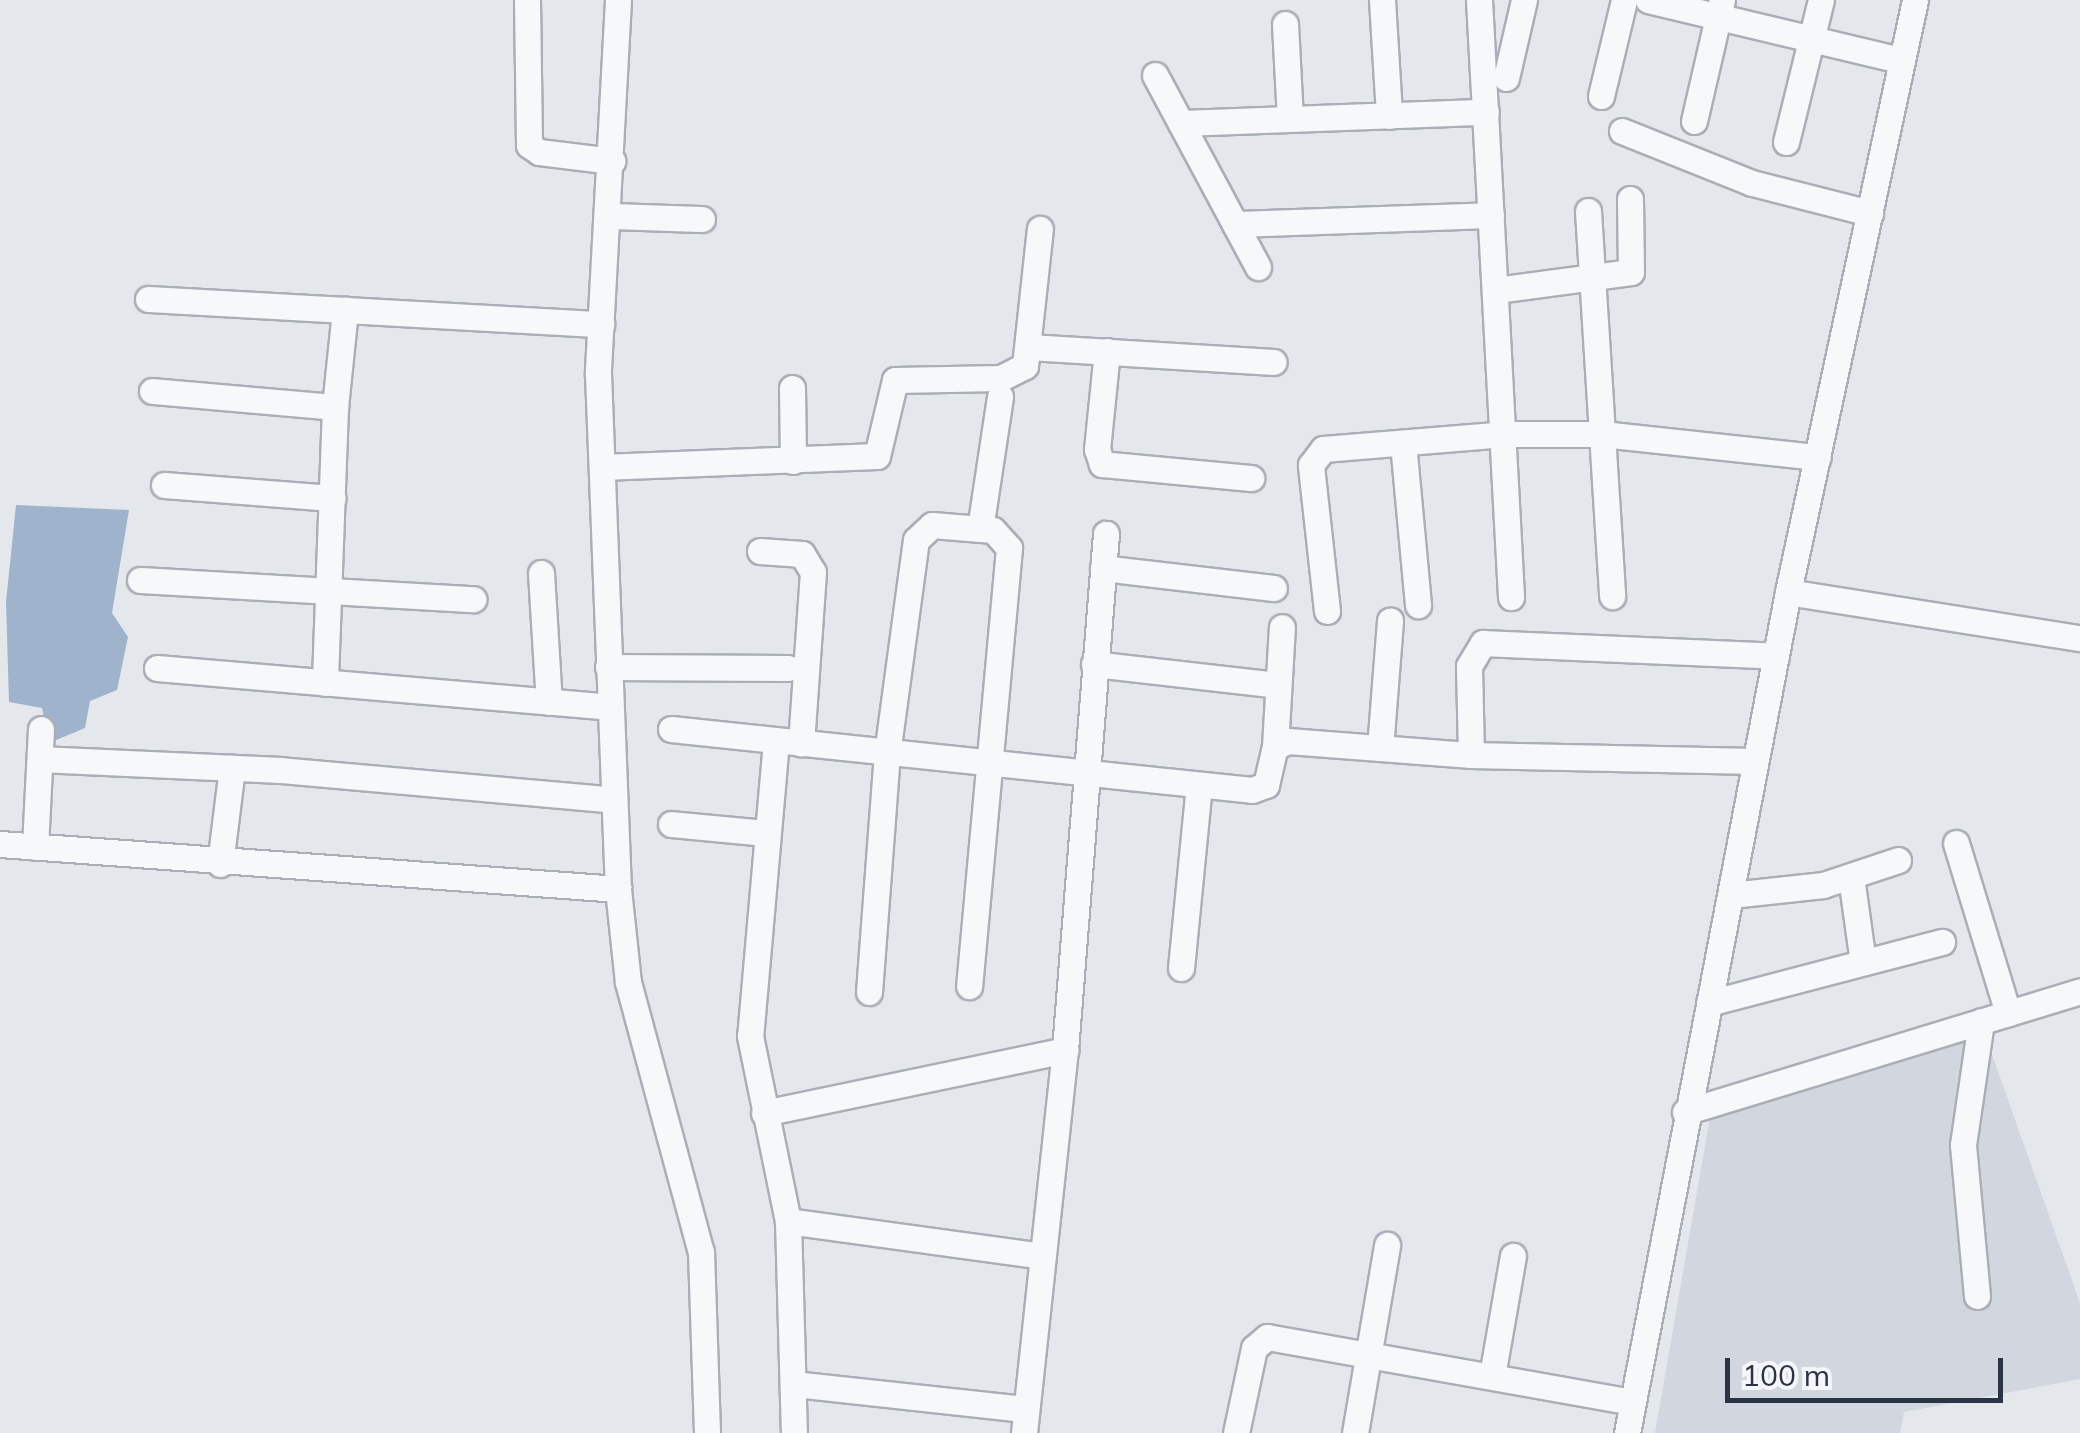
<!DOCTYPE html>
<html>
<head>
<meta charset="utf-8">
<style>
	body { margin:0 }
	#map { position:relative; width:2080px; height:1433px; overflow:hidden; background:#e4e7ec; font-family:Mulish,sans-serif }
	div>[style] { position:absolute }
	[style*='--x'] { left:calc(var(--x)*1px); top:calc(var(--y)*1px); width:calc(var(--w)*1px); rotate:calc(var(--a)*1deg) }
	.built>* { inset:0; background:#d2d6de }
	.water>* { inset:0; background:#9fb4cc }
	.roads { filter:drop-shadow(2px 0 #a9aeb7) drop-shadow(-2px 0 #a9aeb7) drop-shadow(0 2px #a9aeb7) drop-shadow(0 -2px #a9aeb7) }
	.minor>* { height:25px; margin:-12.5px; padding:0 12.5px; transform-origin:12.5px; border-radius:12.5px; background:#f7f8fa }
	span { translate:-50% -50%; white-space:nowrap; text-align:center; line-height:1.15; -webkit-text-stroke:8px #f4f6f9; paint-order:stroke }
	.scale { position:absolute; left:1725px; top:1358px; width:278px; height:45px; box-sizing:border-box; border:5px solid #2b3445; border-top:0; padding-left:12px; font-size:30px; line-height:35px; white-space:nowrap; color:#2b3445; -webkit-text-stroke:8px #f4f6f9; paint-order:stroke }
</style>
</head>
<body>
<div id="map">
	<div class="built">
		<div style="clip-path:polygon(1984px 1032px,2080px 1303px,2080px 1379px,1904px 1412px,1900px 1433px,1655px 1433px,1710px 1117px)"></div>
	</div>
	<div class="water">
		<div style="clip-path:polygon(16px 505px,129px 510px,112px 613px,128px 637px,117px 690px,90px 701px,85px 728px,49px 743px,42px 708px,9px 702px,6px 602px)"></div>
	</div>
	<div class="roads">
		<div class="minor">
			<div style="--x:527;--y:0;--w:145;--a:89.2"></div>
			<div style="--x:529;--y:145;--w:12;--a:35"></div>
			<div style="--x:539;--y:152;--w:74;--a:7"></div>
			<div style="--x:618;--y:0;--w:375;--a:93.1"></div>
			<div style="--x:598;--y:374;--w:515;--a:87.78"></div>
			<div style="--x:618;--y:889;--w:94;--a:83.9"></div>
			<div style="--x:628;--y:982;--w:280;--a:74.9"></div>
			<div style="--x:701;--y:1252;--w:181;--a:88.1"></div>
			<div style="--x:1382;--y:0;--w:116;--a:86.5"></div>
			<div style="--x:1479;--y:0;--w:598;--a:86.93"></div>
			<div style="--x:1648;--y:0;--w:259;--a:13.4"></div>
			<div style="--x:1285;--y:24;--w:95;--a:87"></div>
			<div style="--x:1155;--y:75;--w:218;--a:61.8"></div>
			<div style="--x:1506;--y:78;--w:80;--a:-77"></div>
			<div style="--x:1601;--y:96;--w:99;--a:-76.5"></div>
			<div style="--x:1694;--y:121;--w:124;--a:-77"></div>
			<div style="--x:1181;--y:123;--w:305;--a:-2.1"></div>
			<div style="--x:1622;--y:131;--w:140;--a:21.8"></div>
			<div style="--x:1752;--y:183;--w:122;--a:14.3"></div>
			<div style="--x:1786;--y:142;--w:146;--a:-76.2"></div>
			<div style="--x:1588;--y:211;--w:386;--a:86.4"></div>
			<div style="--x:610;--y:216;--w:92;--a:1.9"></div>
			<div style="--x:1235;--y:224;--w:256;--a:-2"></div>
			<div style="--x:1496;--y:290;--w:136;--a:-7.6"></div>
			<div style="--x:1631;--y:272;--w:73;--a:-90.8"></div>
			<div style="--x:148;--y:299;--w:454;--a:3.2"></div>
			<div style="--x:1029;--y:347;--w:245;--a:3.5"></div>
			<div style="--x:1107;--y:351;--w:99;--a:95.8"></div>
			<div style="--x:1097;--y:449;--w:16;--a:72"></div>
			<div style="--x:1102;--y:464;--w:150;--a:5.4"></div>
			<div style="--x:792;--y:388;--w:73;--a:89.2"></div>
			<div style="--x:152;--y:391;--w:184;--a:5"></div>
			<div style="--x:335;--y:407;--w:276;--a:92.1"></div>
			<div style="--x:335;--y:407;--w:98;--a:-84.1"></div>
			<div style="--x:1403;--y:443;--w:163;--a:84.7"></div>
			<div style="--x:602;--y:467;--w:275;--a:-2.3"></div>
			<div style="--x:877;--y:456;--w:78;--a:-76.7"></div>
			<div style="--x:895;--y:380;--w:106;--a:-1.1"></div>
			<div style="--x:1001;--y:378;--w:27;--a:-27"></div>
			<div style="--x:1025;--y:366;--w:138;--a:-83.8"></div>
			<div style="--x:164;--y:485;--w:169;--a:4.4"></div>
			<div style="--x:980;--y:529;--w:134;--a:-81.4"></div>
			<div style="--x:760;--y:551;--w:42;--a:4.1"></div>
			<div style="--x:802;--y:554;--w:21;--a:59"></div>
			<div style="--x:813;--y:572;--w:172;--a:94"></div>
			<div style="--x:1103;--y:568;--w:172;--a:6.7"></div>
			<div style="--x:541;--y:573;--w:129;--a:86.5"></div>
			<div style="--x:140;--y:580;--w:334;--a:3.3"></div>
			<div style="--x:1788;--y:592;--w:296;--a:9"></div>
			<div style="--x:1327;--y:611;--w:147;--a:-96.3"></div>
			<div style="--x:1311;--y:465;--w:20;--a:-53"></div>
			<div style="--x:1323;--y:449;--w:182;--a:-4.7"></div>
			<div style="--x:1504;--y:434;--w:98;--a:0"></div>
			<div style="--x:1602;--y:434;--w:217;--a:6.1"></div>
			<div style="--x:1094;--y:664;--w:185;--a:6.5"></div>
			<div style="--x:608;--y:667;--w:180;--a:0.3"></div>
			<div style="--x:157;--y:668;--w:454;--a:4.9"></div>
			<div style="--x:671;--y:729;--w:584;--a:5.99"></div>
			<div style="--x:1252;--y:790;--w:15;--a:-20"></div>
			<div style="--x:1266;--y:785;--w:39;--a:-77"></div>
			<div style="--x:1275;--y:747;--w:14;--a:-25"></div>
			<div style="--x:1288;--y:741;--w:184;--a:4.4"></div>
			<div style="--x:1471;--y:755;--w:283;--a:1.2"></div>
			<div style="--x:776;--y:741;--w:296;--a:95"></div>
			<div style="--x:750;--y:1036;--w:189;--a:78.4"></div>
			<div style="--x:788;--y:1221;--w:212;--a:88.4"></div>
			<div style="--x:1275;--y:747;--w:120;--a:-86.7"></div>
			<div style="--x:1380;--y:748;--w:128;--a:-85.5"></div>
			<div style="--x:1471;--y:755;--w:89;--a:-91.3"></div>
			<div style="--x:1469;--y:666;--w:27;--a:-59"></div>
			<div style="--x:1483;--y:643;--w:293;--a:2.5"></div>
			<div style="--x:40;--y:759;--w:240;--a:2.6"></div>
			<div style="--x:280;--y:770;--w:334;--a:5.1"></div>
			<div style="--x:671;--y:824;--w:96;--a:5.4"></div>
			<div style="--x:1956;--y:843;--w:178;--a:73"></div>
			<div style="--x:0;--y:844;--w:620;--a:4.16"></div>
			<div style="--x:35;--y:847;--w:118;--a:-87.1"></div>
			<div style="--x:220;--y:864;--w:97;--a:-82.9"></div>
			<div style="--x:1851;--y:877;--w:86;--a:82"></div>
			<div style="--x:1731;--y:895;--w:93;--a:-6.2"></div>
			<div style="--x:1823;--y:885;--w:79;--a:-18.4"></div>
			<div style="--x:1181;--y:968;--w:183;--a:-84.4"></div>
			<div style="--x:869;--y:992;--w:239;--a:-85.7"></div>
			<div style="--x:887;--y:754;--w:216;--a:-82.3"></div>
			<div style="--x:916;--y:540;--w:22;--a:-43"></div>
			<div style="--x:932;--y:525;--w:61;--a:4.7"></div>
			<div style="--x:993;--y:530;--w:24;--a:48"></div>
			<div style="--x:1009;--y:548;--w:440;--a:95.2"></div>
			<div style="--x:1709;--y:1003;--w:241;--a:-14.7"></div>
			<div style="--x:1685;--y:1112;--w:413;--a:-17"></div>
			<div style="--x:764;--y:1113;--w:308;--a:-11.8"></div>
			<div style="--x:788;--y:1221;--w:257;--a:7.8"></div>
			<div style="--x:1977;--y:1296;--w:152;--a:-95.3"></div>
			<div style="--x:1963;--y:1145;--w:125;--a:-81.7"></div>
			<div style="--x:1492;--y:1376;--w:122;--a:-80.1"></div>
			<div style="--x:794;--y:1384;--w:233;--a:6.2"></div>
			<div style="--x:1024;--y:1433;--w:385;--a:-83.9"></div>
			<div style="--x:1065;--y:1050;--w:518;--a:-85.46"></div>
			<div style="--x:1236;--y:1433;--w:87;--a:-78"></div>
			<div style="--x:1254;--y:1348;--w:17;--a:-40"></div>
			<div style="--x:1267;--y:1337;--w:371;--a:10.1"></div>
			<div style="--x:1355;--y:1433;--w:191;--a:-80.3"></div>
			<div style="--x:1627;--y:1433;--w:856;--a:-79.16"></div>
			<div style="--x:1788;--y:592;--w:605;--a:-77.89"></div>
		</div>
	</div>
	<div class="scale">100 m</div>
</div>
</body>
</html>
